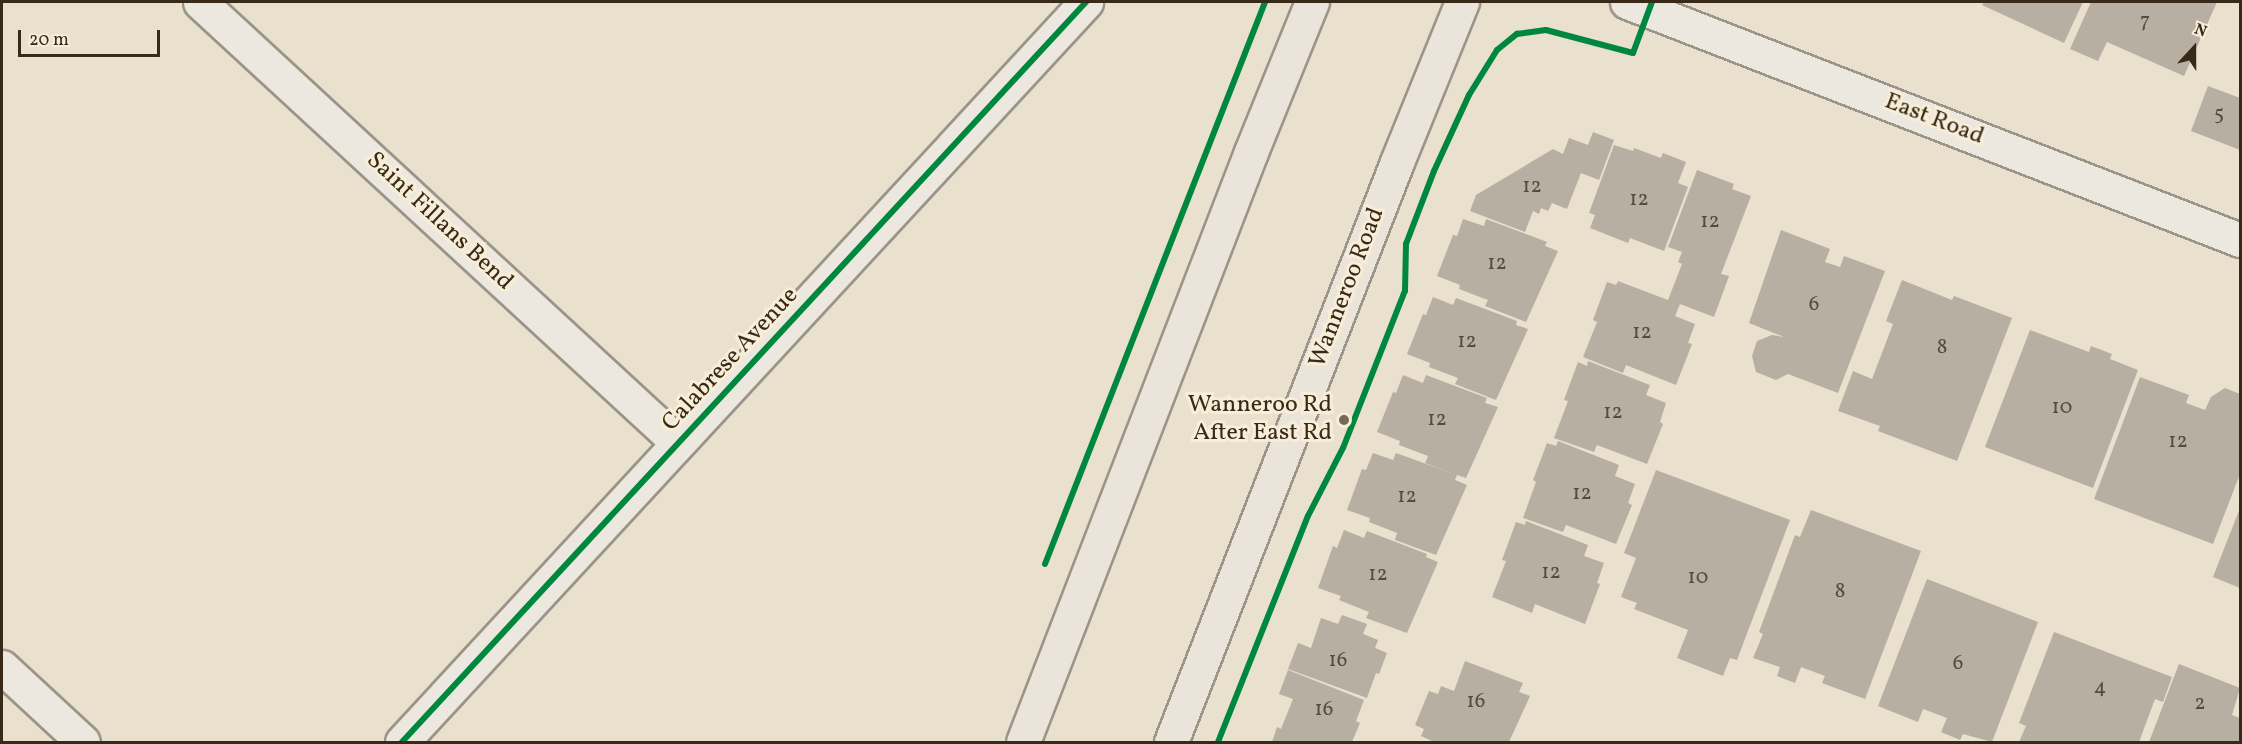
<!DOCTYPE html>
<html>
<head>
<meta charset="utf-8">
<style>
	body { margin:0 }
	#map { position:relative; width:2242px; height:744px; overflow:hidden; background:#e9e0ce; font-family:Vollkorn,serif }
	div>[style] { position:absolute }
	[style*='--x'] { left:calc(var(--x)*1px); top:calc(var(--y)*1px); width:calc(var(--w)*1px); rotate:calc(var(--a)*1deg) }
	.building>* { inset:0; background:#b6afa2 }
	.roads { filter:drop-shadow(2px 0 #9b9488) drop-shadow(-2px 0 #9b9488) drop-shadow(0 2px #9b9488) drop-shadow(0 -2px #9b9488) }
	.minor>* { height:33px; margin:-16.5px; padding:0 16.5px; transform-origin:16.5px; border-radius:16.5px; background:#ece8df }
	.tertiary>* { height:33px; margin:-16.5px; padding:0 16.5px; transform-origin:16.5px; border-radius:16.5px; background:#ece8df }
	.trunk>* { height:33px; margin:-16.5px; padding:0 16.5px; transform-origin:16.5px; border-radius:16.5px; background:#eae4da }
	.cycleway>* { height:6px; margin:-3px; padding:0 3px; transform-origin:3px; border-radius:3px; background:#00873e }
	.dots>* { width:16px; height:16px; translate:-50% -50%; box-sizing:border-box; border:3px solid #f8edd7; border-radius:50% }
	span { translate:-50% -50%; white-space:nowrap; text-align:center; line-height:1.15; -webkit-text-stroke:6px #f8edd7; paint-order:stroke }
	.number-label { font-size:21px; color:#574b3b }
	.number-label span { -webkit-text-stroke-width:0 }
	.street-label { font-size:24px; color:#372a19 }
	.poi-label { font-size:24px; color:#372a19 }
	.right { translate:-100% -50%; text-align:right }
	.frame { position:absolute; inset:0; border:3px solid #372a19; pointer-events:none }
	.north { position:absolute; left:2164px; top:18px; width:60px; height:60px; -webkit-text-stroke:4px #f8edd7; paint-order:stroke; rotate:21deg; font-size:16px; font-weight:700; line-height:24px; text-align:center; color:#372a19 }
	.north::after { content:''; display:block; margin:auto; width:21px; height:27px; background:#372a19; clip-path:polygon(50% 0,100% 100%,50% 72%,0 100%) }
	.scale { position:absolute; left:18px; top:30px; width:142px; height:27px; box-sizing:border-box; border:3px solid #372a19; border-top:0; padding-left:8px; font-size:18px; line-height:21px; white-space:nowrap; color:#372a19; -webkit-text-stroke:4px #f8edd7; paint-order:stroke }
</style>
</head>
<body>
<div id="map">
	<div class="building">
		<div style="clip-path:polygon(1984px 2px,2083px 2px,2064px 43px,1982px 5px)"></div>
		<div style="clip-path:polygon(2091px 2px,2217px 2px,2184px 76px,2107px 42px,2098px 61px,2070px 49px)"></div>
		<div style="clip-path:polygon(2208px 86px,2240px 98px,2240px 150px,2191px 131px)"></div>
		<div style="clip-path:polygon(1593px 132px,1614px 140px,1599px 180px,1581px 173px,1567px 209px,1552px 203px,1548px 211px,1541px 208px,1539px 214px,1533px 211px,1525px 232px,1470px 211px,1476px 195px,1553px 149px,1563px 154px,1569px 138px,1588px 145px)"></div>
		<div style="clip-path:polygon(1614px 145px,1633px 151px,1634px 148px,1661px 158px,1663px 153px,1686px 162px,1678px 183px,1688px 187px,1664px 251px,1630px 238px,1628px 243px,1590px 228px,1595px 215px,1589px 213px)"></div>
		<div style="clip-path:polygon(1697px 170px,1734px 184px,1732px 189px,1751px 196px,1721px 274px,1729px 276px,1714px 317px,1680px 304px,1675px 316px,1695px 324px,1688px 343px,1692px 344px,1676px 385px,1626px 365px,1623px 373px,1583px 357px,1597px 322px,1593px 320px,1607px 282px,1616px 285px,1618px 281px,1668px 300px,1682px 264px,1678px 262px,1682px 252px,1668px 247px)"></div>
		<div style="clip-path:polygon(1463px 219px,1484px 226px,1486px 219px,1547px 242px,1545px 246px,1558px 251px,1526px 322px,1485px 306px,1488px 300px,1459px 289px,1460px 285px,1437px 276px,1453px 235px,1457px 236px)"></div>
		<div style="clip-path:polygon(1781px 230px,1830px 249px,1825px 262px,1840px 267px,1844px 256px,1885px 271px,1838px 393px,1788px 374px,1776px 380px,1756px 372px,1752px 356px,1757px 341px,1772px 335px,1784px 337px,1749px 323px)"></div>
		<div style="clip-path:polygon(1902px 280px,1952px 300px,1954px 296px,2012px 318px,1957px 461px,1878px 431px,1880px 426px,1838px 411px,1853px 371px,1872px 379px,1893px 324px,1886px 321px)"></div>
		<div style="clip-path:polygon(1433px 297px,1453px 305px,1456px 298px,1517px 321px,1516px 325px,1528px 329px,1496px 400px,1455px 384px,1458px 378px,1429px 367px,1430px 363px,1407px 354px,1423px 314px,1426px 315px)"></div>
		<div style="clip-path:polygon(2030px 330px,2089px 352px,2091px 346px,2112px 354px,2110px 359px,2138px 370px,2093px 488px,1985px 447px)"></div>
		<div style="clip-path:polygon(1588px 361px,1650px 385px,1646px 395px,1666px 403px,1660px 422px,1663px 424px,1647px 464px,1597px 445px,1594px 452px,1554px 438px,1568px 401px,1564px 400px,1578px 362px,1587px 366px)"></div>
		<div style="clip-path:polygon(1403px 375px,1423px 383px,1426px 375px,1487px 398px,1485px 403px,1498px 407px,1466px 478px,1457px 475px,1455px 480px,1467px 485px,1436px 555px,1395px 540px,1397px 533px,1369px 522px,1370px 518px,1347px 510px,1362px 469px,1366px 470px,1373px 453px,1393px 460px,1396px 453px,1454px 474px,1425px 463px,1428px 456px,1399px 445px,1400px 441px,1377px 432px,1393px 392px,1396px 393px)"></div>
		<div style="clip-path:polygon(2140px 377px,2189px 395px,2186px 403px,2205px 410px,2211px 397px,2225px 388px,2240px 394px,2240px 474px,2213px 544px,2094px 499px)"></div>
		<div style="clip-path:polygon(1558px 441px,1619px 465px,1615px 476px,1635px 484px,1628px 503px,1632px 505px,1616px 544px,1566px 525px,1563px 532px,1523px 518px,1536px 482px,1533px 480px,1547px 443px,1556px 446px)"></div>
		<div style="clip-path:polygon(1656px 470px,1790px 520px,1737px 660px,1730px 658px,1723px 676px,1677px 658px,1688px 630px,1634px 609px,1637px 603px,1621px 597px,1636px 558px,1624px 553px)"></div>
		<div style="clip-path:polygon(2240px 508px,2240px 588px,2213px 577px)"></div>
		<div style="clip-path:polygon(1811px 510px,1921px 551px,1865px 699px,1822px 683px,1825px 676px,1801px 667px,1795px 683px,1777px 676px,1780px 667px,1753px 658px,1763px 634px,1759px 632px,1795px 535px,1800px 537px)"></div>
		<div style="clip-path:polygon(1526px 521px,1588px 545px,1584px 556px,1604px 563px,1597px 583px,1600px 584px,1585px 624px,1535px 604px,1532px 613px,1492px 597px,1506px 561px,1502px 560px,1516px 522px,1525px 525px)"></div>
		<div style="clip-path:polygon(1344px 530px,1364px 538px,1367px 531px,1427px 554px,1426px 557px,1438px 562px,1407px 633px,1366px 618px,1369px 612px,1339px 600px,1341px 596px,1318px 588px,1333px 546px,1337px 548px)"></div>
		<div style="clip-path:polygon(1927px 579px,2038px 622px,1992px 742px,1963px 734px,1960px 740px,1941px 732px,1947px 718px,1923px 709px,1918px 722px,1878px 706px)"></div>
		<div style="clip-path:polygon(1342px 615px,1367px 624px,1363px 634px,1378px 640px,1375px 648px,1387px 653px,1379px 674px,1376px 673px,1367px 698px,1288px 669px,1298px 643px,1311px 648px,1321px 618px,1338px 624px)"></div>
		<div style="clip-path:polygon(2054px 632px,2172px 677px,2163px 702px,2155px 699px,2139px 742px,2019px 742px,2026px 726px,2019px 723px)"></div>
		<div style="clip-path:polygon(1465px 661px,1523px 683px,1519px 692px,1530px 696px,1509px 742px,1434px 742px,1421px 736px,1424px 729px,1415px 725px,1429px 691px,1438px 694px,1441px 686px,1454px 691px)"></div>
		<div style="clip-path:polygon(2179px 664px,2240px 688px,2232px 715px,2240px 718px,2240px 742px,2149px 742px)"></div>
		<div style="clip-path:polygon(1288px 670px,1364px 700px,1356px 721px,1360px 723px,1352px 742px,1272px 742px,1277px 727px,1281px 729px,1293px 699px,1279px 694px)"></div>
	</div>
	<div class="roads">
		<div class="minor">
			<div style="--x:200;--y:2;--w:650;--a:42.69"></div>
			<div style="--x:2;--y:667;--w:110;--a:42.8"></div>
			<div style="--x:402;--y:742;--w:1008;--a:-47.25"></div>
		</div>
		<div class="tertiary">
			<div style="--x:1627;--y:2;--w:658;--a:21.22"></div>
		</div>
		<div class="trunk">
			<div style="--x:1023;--y:742;--w:633;--a:-68.87"></div>
			<div style="--x:1251;--y:152;--w:162;--a:-67.9"></div>
			<div style="--x:1171;--y:742;--w:622;--a:-68.71"></div>
			<div style="--x:1397;--y:162;--w:173;--a:-67.9"></div>
		</div>
	</div>
	<div class="cycleway">
		<div style="--x:1045;--y:564;--w:604;--a:-68.62"></div>
		<div style="--x:402;--y:742;--w:1008;--a:-47.25"></div>
		<div style="--x:1218;--y:742;--w:243;--a:-68.3"></div>
		<div style="--x:1308;--y:516;--w:76;--a:-62.8"></div>
		<div style="--x:1343;--y:448;--w:169;--a:-68.5"></div>
		<div style="--x:1405;--y:291;--w:47;--a:-88.8"></div>
		<div style="--x:1406;--y:244;--w:78;--a:-69"></div>
		<div style="--x:1434;--y:171;--w:84;--a:-65.3"></div>
		<div style="--x:1469;--y:95;--w:53;--a:-58.1"></div>
		<div style="--x:1497;--y:50;--w:26;--a:-39"></div>
		<div style="--x:1517;--y:34;--w:29;--a:-8"></div>
		<div style="--x:1546;--y:30;--w:90;--a:14.8"></div>
		<div style="--x:1633;--y:53;--w:54;--a:-69.6"></div>
	</div>
	<div class="dots">
		<div style="left:1344px;top:420px;background:#756a58"></div>
	</div>
	<div class="number-label">
		<span style="left:2145px;top:22px">7</span>
		<span style="left:2219px;top:114px">5</span>
		<span style="left:1532px;top:187px">12</span>
		<span style="left:1639px;top:200px">12</span>
		<span style="left:1710px;top:222px">12</span>
		<span style="left:1497px;top:264px">12</span>
		<span style="left:1814px;top:305px">6</span>
		<span style="left:1642px;top:333px">12</span>
		<span style="left:1467px;top:342px">12</span>
		<span style="left:1942px;top:348px">8</span>
		<span style="left:2062px;top:408px">10</span>
		<span style="left:1613px;top:413px">12</span>
		<span style="left:1437px;top:420px">12</span>
		<span style="left:2178px;top:442px">12</span>
		<span style="left:1582px;top:494px">12</span>
		<span style="left:1407px;top:497px">12</span>
		<span style="left:1551px;top:573px">12</span>
		<span style="left:1378px;top:575px">12</span>
		<span style="left:1698px;top:578px">10</span>
		<span style="left:1840px;top:592px">8</span>
		<span style="left:1338px;top:661px">16</span>
		<span style="left:1958px;top:664px">6</span>
		<span style="left:2100px;top:688px">4</span>
		<span style="left:1476px;top:702px">16</span>
		<span style="left:2200px;top:704px">2</span>
		<span style="left:1324px;top:710px">16</span>
	</div>
	<div class="street-label">
		<span style="left:1934px;top:120px;rotate:21deg">East Road</span>
		<span style="left:439px;top:222px;rotate:43deg">Saint Fillans Bend</span>
		<span style="left:1348px;top:288px;rotate:-69deg">Wanneroo Road</span>
		<span style="left:731px;top:360px;rotate:-47deg">Calabrese Avenue</span>
	</div>
	<div class="poi-label">
		<span class="right" style="left:1332px;top:420px">Wanneroo Rd<br>After East Rd</span>
	</div>
	<div class="frame"></div>
	<div class="north">N</div>
	<div class="scale">20 m</div>
</div>
</body>
</html>
